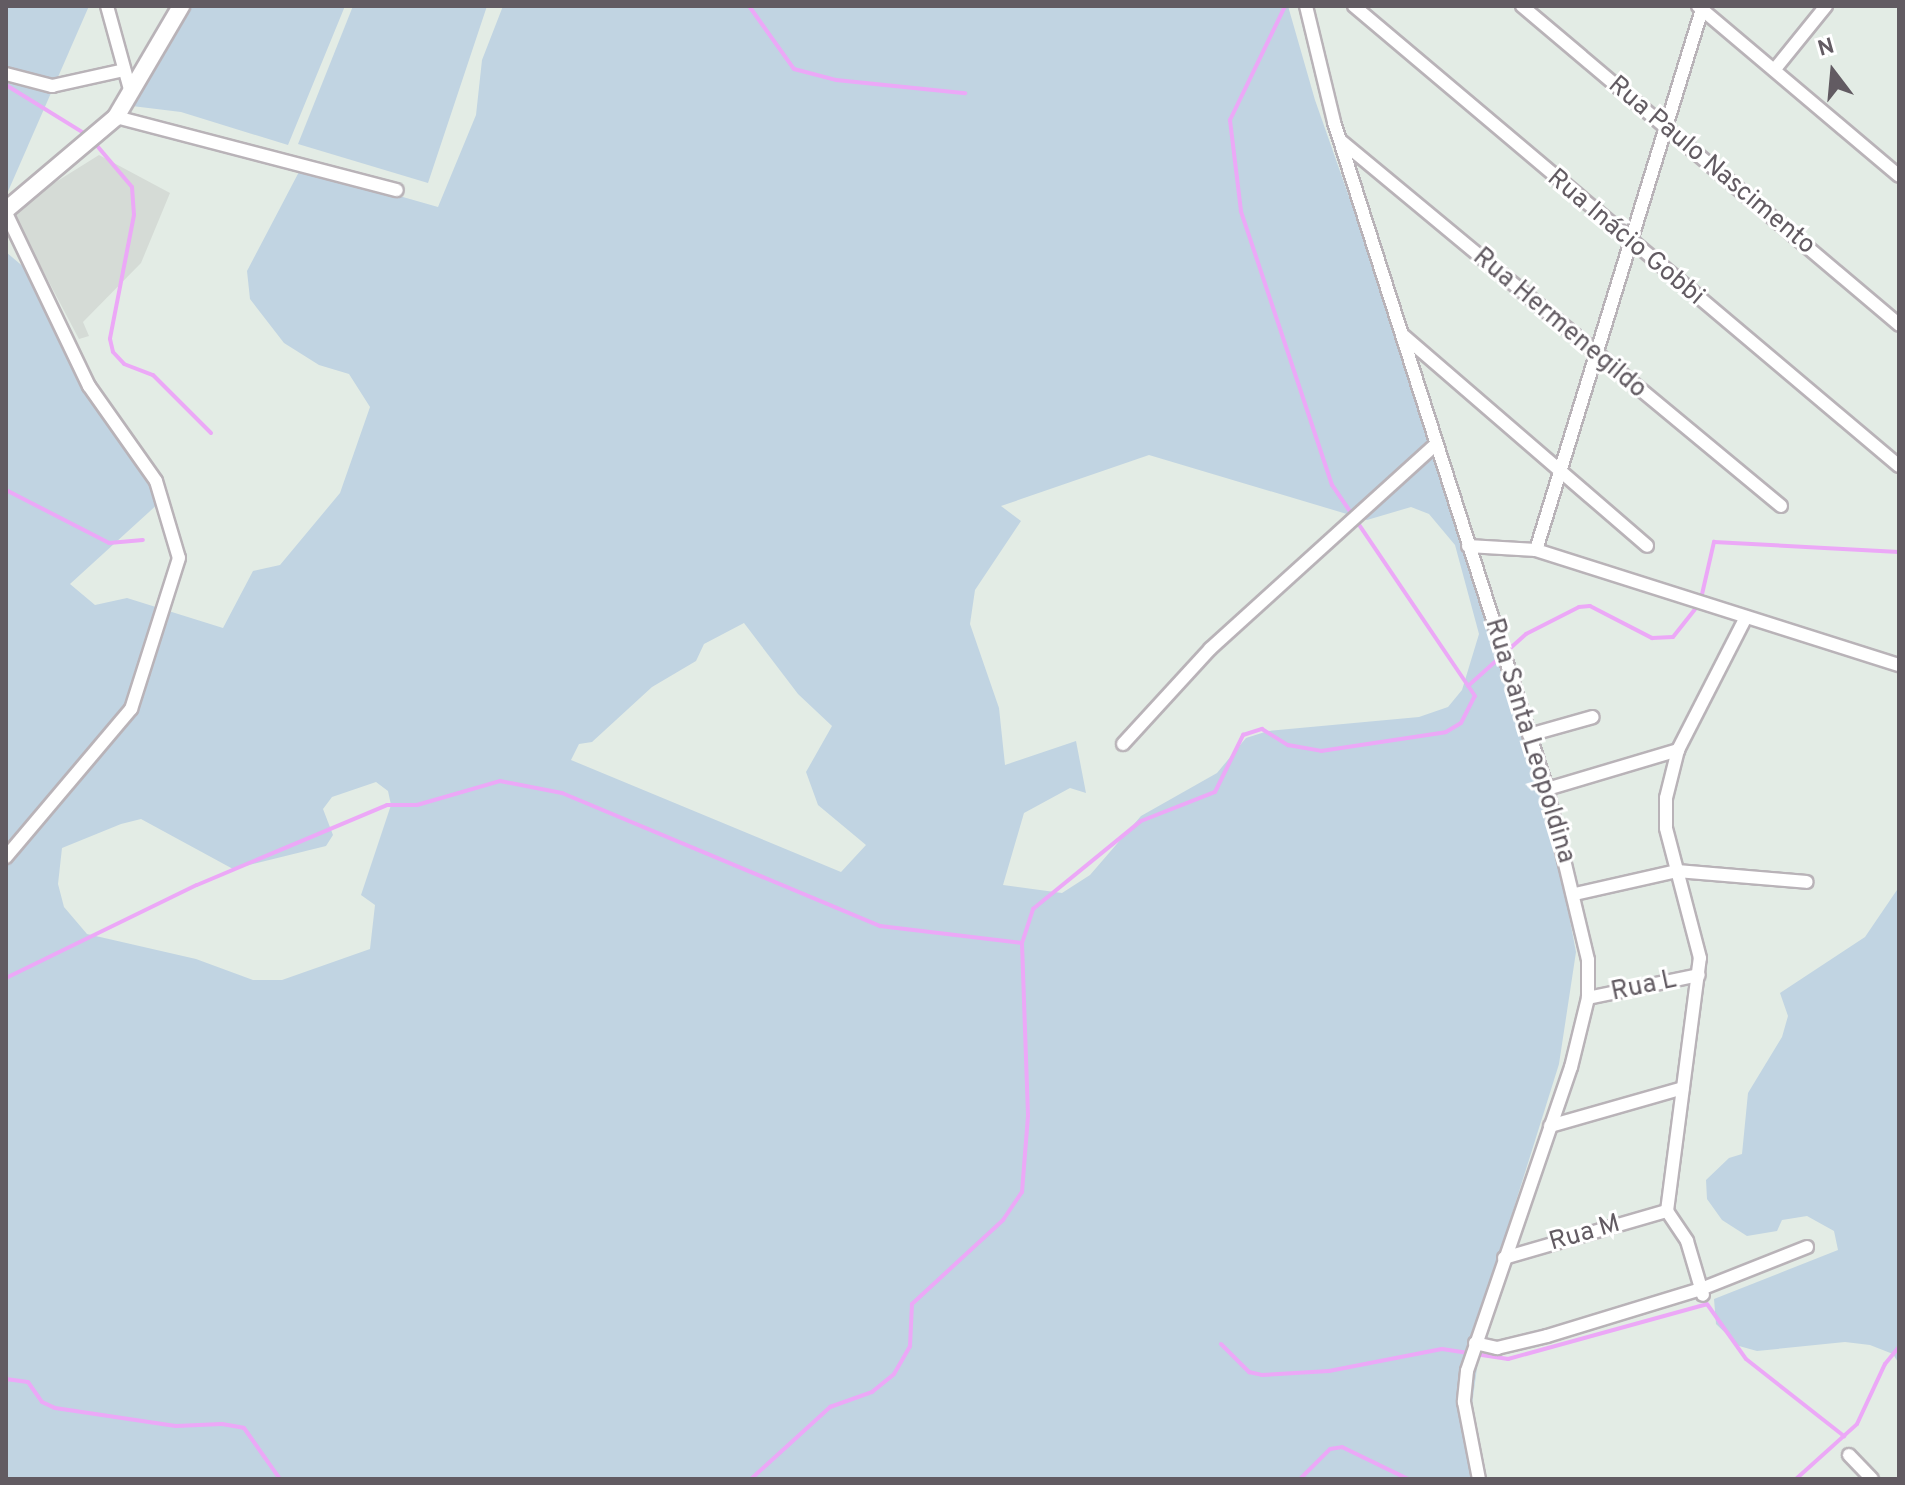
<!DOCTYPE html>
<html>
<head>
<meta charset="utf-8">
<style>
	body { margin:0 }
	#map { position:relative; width:1905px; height:1485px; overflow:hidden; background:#e3ece5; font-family:Overpass,sans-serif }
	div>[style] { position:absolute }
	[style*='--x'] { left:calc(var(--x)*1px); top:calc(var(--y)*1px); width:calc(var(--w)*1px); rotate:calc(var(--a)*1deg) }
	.industrial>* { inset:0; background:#d5dbd6 }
	.green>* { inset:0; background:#c1d4e2 }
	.stream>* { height:4px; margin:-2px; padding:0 2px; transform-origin:2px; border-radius:2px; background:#eca8f7 }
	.roads { filter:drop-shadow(2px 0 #b9b3b8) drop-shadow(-2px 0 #b9b3b8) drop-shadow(0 2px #b9b3b8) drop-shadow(0 -2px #b9b3b8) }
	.minor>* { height:12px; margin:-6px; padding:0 6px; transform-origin:6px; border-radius:6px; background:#fff }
	.tertiary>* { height:16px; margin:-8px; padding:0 8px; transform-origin:8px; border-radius:8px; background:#fff }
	span { translate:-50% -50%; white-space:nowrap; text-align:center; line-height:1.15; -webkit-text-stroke:6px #fff; paint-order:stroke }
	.street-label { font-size:26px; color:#625b62 }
	.frame { position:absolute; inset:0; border:8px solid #625b62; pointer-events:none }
	.north { position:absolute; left:1793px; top:32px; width:80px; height:80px; -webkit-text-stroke:6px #fff; paint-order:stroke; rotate:344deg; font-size:22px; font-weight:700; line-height:32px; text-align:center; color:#625b62 }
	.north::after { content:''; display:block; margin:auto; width:28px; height:36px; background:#625b62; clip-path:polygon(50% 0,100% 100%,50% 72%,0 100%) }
</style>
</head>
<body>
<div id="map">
	<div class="industrial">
		<div style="clip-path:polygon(99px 155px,170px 193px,141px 263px,83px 322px,89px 336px,79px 339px,11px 210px)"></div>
	</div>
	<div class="green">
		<div style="clip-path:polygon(6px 6px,89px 6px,6px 196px)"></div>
		<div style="clip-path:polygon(190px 6px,345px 6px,288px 145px,181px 112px,132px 106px)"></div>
		<div style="clip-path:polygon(353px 6px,487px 6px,428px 183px,298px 144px)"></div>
		<div style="clip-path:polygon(evenodd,503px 6px,1288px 6px,1315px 100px,1406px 359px,1546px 795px,1576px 952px,1559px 1064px,1496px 1265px,1482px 1331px,1468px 1434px,1476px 1479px,6px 1479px,6px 252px,39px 280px,86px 389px,160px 502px,70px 584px,95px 605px,127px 598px,223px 628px,253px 571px,280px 565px,340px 493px,370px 407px,349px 374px,319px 365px,284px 343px,250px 299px,247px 271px,301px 168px,438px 207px,476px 115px,482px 60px,503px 6px,1149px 455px,1367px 520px,1411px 507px,1429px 514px,1455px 545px,1479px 634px,1462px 690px,1448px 707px,1419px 717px,1268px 731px,1246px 738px,1217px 773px,1141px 816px,1090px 875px,1062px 893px,1003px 885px,1024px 813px,1070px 788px,1086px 793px,1076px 741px,1005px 765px,999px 708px,970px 624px,975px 590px,1021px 521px,1001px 506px,1149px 455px,503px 6px,744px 623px,798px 694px,832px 726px,806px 772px,818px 805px,866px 845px,841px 872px,571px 760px,579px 744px,592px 742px,652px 687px,696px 661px,704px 644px,744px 623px,503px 6px,376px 782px,388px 791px,391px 805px,361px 895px,375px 905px,370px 949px,282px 980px,253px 980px,196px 959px,87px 934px,64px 907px,58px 884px,62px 848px,121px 824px,141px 819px,233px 869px,326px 846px,333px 835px,323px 809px,332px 797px,376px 782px)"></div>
		<div style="clip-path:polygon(1899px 887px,1899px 1364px,1893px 1354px,1870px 1345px,1845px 1342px,1757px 1351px,1739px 1346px,1716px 1324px,1714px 1299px,1838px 1250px,1834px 1231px,1807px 1216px,1782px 1220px,1777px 1231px,1747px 1236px,1722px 1220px,1707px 1199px,1706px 1180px,1729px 1158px,1742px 1154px,1748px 1093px,1782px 1037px,1788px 1016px,1780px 993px,1865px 937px)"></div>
	</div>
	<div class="stream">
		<div style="--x:749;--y:6;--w:77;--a:54.5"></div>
		<div style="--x:794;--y:69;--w:43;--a:14.7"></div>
		<div style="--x:836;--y:80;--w:130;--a:5.8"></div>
		<div style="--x:6;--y:85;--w:95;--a:31.7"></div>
		<div style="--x:93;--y:141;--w:60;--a:49.7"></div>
		<div style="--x:132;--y:187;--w:28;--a:86"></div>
		<div style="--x:134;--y:215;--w:126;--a:101"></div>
		<div style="--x:110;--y:339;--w:13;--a:77"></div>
		<div style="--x:113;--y:352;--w:16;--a:47"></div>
		<div style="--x:124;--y:364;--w:31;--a:21"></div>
		<div style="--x:153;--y:375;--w:82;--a:45"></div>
		<div style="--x:6;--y:490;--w:116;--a:27.2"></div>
		<div style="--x:109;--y:543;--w:34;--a:-5"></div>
		<div style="--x:1899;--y:584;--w:32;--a:90"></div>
		<div style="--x:1468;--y:686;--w:78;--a:-41.9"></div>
		<div style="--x:1526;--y:634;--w:59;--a:-27"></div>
		<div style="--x:1579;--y:607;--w:11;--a:-5"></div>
		<div style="--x:1590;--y:606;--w:70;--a:27.3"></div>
		<div style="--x:1652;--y:638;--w:21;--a:-3"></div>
		<div style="--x:1673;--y:637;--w:43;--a:-51.5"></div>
		<div style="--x:1700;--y:603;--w:63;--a:-77.1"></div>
		<div style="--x:1714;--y:542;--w:185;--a:3.1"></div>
		<div style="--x:6;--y:978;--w:212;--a:-26"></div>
		<div style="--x:197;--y:885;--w:206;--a:-22.8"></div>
		<div style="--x:387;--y:805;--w:30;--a:0"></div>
		<div style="--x:417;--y:805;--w:86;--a:-16.1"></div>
		<div style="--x:500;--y:781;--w:63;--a:11"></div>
		<div style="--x:562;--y:793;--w:345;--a:22.7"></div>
		<div style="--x:880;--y:926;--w:143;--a:6.8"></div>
		<div style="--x:1221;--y:1344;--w:40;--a:45"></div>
		<div style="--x:1249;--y:1372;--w:13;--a:13"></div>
		<div style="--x:1262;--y:1375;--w:67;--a:-3.4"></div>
		<div style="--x:1329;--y:1371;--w:115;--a:-11"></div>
		<div style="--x:1442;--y:1349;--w:67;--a:8.6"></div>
		<div style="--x:1508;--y:1359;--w:206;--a:-15.4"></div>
		<div style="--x:1707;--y:1304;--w:67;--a:54.7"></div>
		<div style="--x:1746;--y:1359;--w:125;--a:38.2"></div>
		<div style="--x:6;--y:1379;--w:22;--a:8"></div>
		<div style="--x:28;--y:1382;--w:24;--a:55"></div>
		<div style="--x:42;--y:1402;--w:14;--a:25"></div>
		<div style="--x:55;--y:1408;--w:122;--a:8.5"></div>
		<div style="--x:176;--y:1426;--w:46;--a:-2.5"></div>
		<div style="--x:222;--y:1424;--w:22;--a:10"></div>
		<div style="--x:244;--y:1428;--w:62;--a:54.8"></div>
		<div style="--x:751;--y:1479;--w:107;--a:-42.3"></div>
		<div style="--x:830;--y:1407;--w:45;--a:-19.7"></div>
		<div style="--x:872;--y:1392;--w:28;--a:-39"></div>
		<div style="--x:894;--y:1374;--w:32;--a:-60"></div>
		<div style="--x:910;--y:1346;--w:42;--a:-87.3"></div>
		<div style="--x:912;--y:1304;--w:124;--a:-42.7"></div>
		<div style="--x:1003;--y:1220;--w:34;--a:-56"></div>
		<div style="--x:1022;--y:1192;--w:77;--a:-85.5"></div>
		<div style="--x:1028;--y:1115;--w:172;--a:-92"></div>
		<div style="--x:1022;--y:943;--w:36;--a:-72"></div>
		<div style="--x:1033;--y:909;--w:139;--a:-39.2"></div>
		<div style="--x:1141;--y:821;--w:79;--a:-21.4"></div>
		<div style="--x:1215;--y:792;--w:64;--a:-63.8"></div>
		<div style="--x:1243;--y:735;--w:20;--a:-18"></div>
		<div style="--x:1262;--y:729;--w:31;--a:32"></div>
		<div style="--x:1288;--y:745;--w:34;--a:10"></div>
		<div style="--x:1321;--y:751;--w:126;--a:-8.6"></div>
		<div style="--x:1446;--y:732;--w:17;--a:-31"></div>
		<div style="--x:1461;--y:723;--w:30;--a:-63"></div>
		<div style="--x:1475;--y:696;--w:255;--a:-124.1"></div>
		<div style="--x:1332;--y:485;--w:289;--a:-108.4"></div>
		<div style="--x:1241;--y:211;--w:92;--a:-96.9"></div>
		<div style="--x:1230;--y:120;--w:127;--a:-64.2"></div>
		<div style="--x:1300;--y:1479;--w:42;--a:-45"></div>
		<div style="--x:1330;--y:1449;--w:12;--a:-9"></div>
		<div style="--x:1342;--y:1447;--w:73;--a:25.9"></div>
		<div style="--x:1796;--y:1479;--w:82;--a:-42"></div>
		<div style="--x:1857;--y:1424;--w:66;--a:-65"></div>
		<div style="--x:1885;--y:1364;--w:22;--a:-51"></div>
	</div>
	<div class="roads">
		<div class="minor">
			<div style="--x:107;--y:6;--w:90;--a:74.6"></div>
			<div style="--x:1306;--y:6;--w:119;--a:76.4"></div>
			<div style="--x:1334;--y:122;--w:700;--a:72.29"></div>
			<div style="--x:1547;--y:789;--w:176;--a:76.5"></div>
			<div style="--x:1588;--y:960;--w:38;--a:90"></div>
			<div style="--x:1588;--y:998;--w:71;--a:103.8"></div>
			<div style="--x:1571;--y:1067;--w:321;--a:108.9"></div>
			<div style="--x:1467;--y:1371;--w:31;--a:96"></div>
			<div style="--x:1464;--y:1402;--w:78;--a:79"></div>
			<div style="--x:1354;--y:6;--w:713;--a:40.17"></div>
			<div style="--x:1522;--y:6;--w:494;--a:40.2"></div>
			<div style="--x:1698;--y:6;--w:263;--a:40.2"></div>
			<div style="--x:1775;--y:69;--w:81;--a:-51"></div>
			<div style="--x:6;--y:74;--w:48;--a:14.6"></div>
			<div style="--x:52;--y:86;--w:74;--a:-12.5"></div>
			<div style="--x:116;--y:117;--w:290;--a:14.6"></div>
			<div style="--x:1340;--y:140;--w:573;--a:39.69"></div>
			<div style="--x:6;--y:213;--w:192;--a:64.4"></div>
			<div style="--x:89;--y:386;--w:116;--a:54.8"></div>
			<div style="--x:156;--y:481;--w:80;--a:73.4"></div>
			<div style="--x:179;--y:558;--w:158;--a:107.6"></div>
			<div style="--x:131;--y:709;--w:194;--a:130.2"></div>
			<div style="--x:1404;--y:336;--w:321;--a:40.8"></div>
			<div style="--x:1468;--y:546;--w:68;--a:3.4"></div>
			<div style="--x:1536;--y:550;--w:381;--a:17.6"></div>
			<div style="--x:1536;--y:550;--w:569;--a:-72.93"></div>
			<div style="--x:1529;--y:735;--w:66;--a:-15.7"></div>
			<div style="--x:1123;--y:744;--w:129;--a:-47.5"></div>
			<div style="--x:1210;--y:649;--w:305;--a:-42.2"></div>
			<div style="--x:1547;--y:789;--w:137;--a:-16.6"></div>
			<div style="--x:1575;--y:894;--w:105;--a:-12.7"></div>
			<div style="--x:1677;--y:871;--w:130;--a:4.8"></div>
			<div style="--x:1588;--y:998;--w:113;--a:-11.7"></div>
			<div style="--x:1550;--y:1126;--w:138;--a:-15.9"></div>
			<div style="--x:1667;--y:1211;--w:255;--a:-82.6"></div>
			<div style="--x:1700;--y:958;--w:134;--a:-104.7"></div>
			<div style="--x:1666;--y:828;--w:30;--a:-90"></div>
			<div style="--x:1666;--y:798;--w:49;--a:-76"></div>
			<div style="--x:1678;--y:750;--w:149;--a:-62.9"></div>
			<div style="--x:1667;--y:1211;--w:36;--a:56"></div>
			<div style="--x:1687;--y:1241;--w:56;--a:73.5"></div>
			<div style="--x:1504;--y:1258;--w:170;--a:-16.1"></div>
			<div style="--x:1475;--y:1343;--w:23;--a:13"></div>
			<div style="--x:1497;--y:1348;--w:51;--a:-13.5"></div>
			<div style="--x:1547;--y:1336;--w:161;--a:-17"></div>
			<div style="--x:1701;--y:1289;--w:114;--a:-21.6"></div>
			<div style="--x:1849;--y:1455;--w:33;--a:46"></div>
		</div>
		<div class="tertiary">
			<div style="--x:6;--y:210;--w:144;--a:-40.2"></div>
			<div style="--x:116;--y:117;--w:129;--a:-59.6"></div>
		</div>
	</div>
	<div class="street-label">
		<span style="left:1711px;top:166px;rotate:40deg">Rua Paulo Nascimento</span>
		<span style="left:1625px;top:238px;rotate:40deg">Rua Inácio Gobbi</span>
		<span style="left:1559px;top:324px;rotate:40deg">Rua Hermenegildo</span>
		<span style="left:1529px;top:741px;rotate:73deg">Rua Santa Leopoldina</span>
		<span style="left:1644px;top:987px;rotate:-12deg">Rua L</span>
		<span style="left:1585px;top:1234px;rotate:-16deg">Rua M</span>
	</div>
	<div class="frame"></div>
	<div class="north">N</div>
</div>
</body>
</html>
